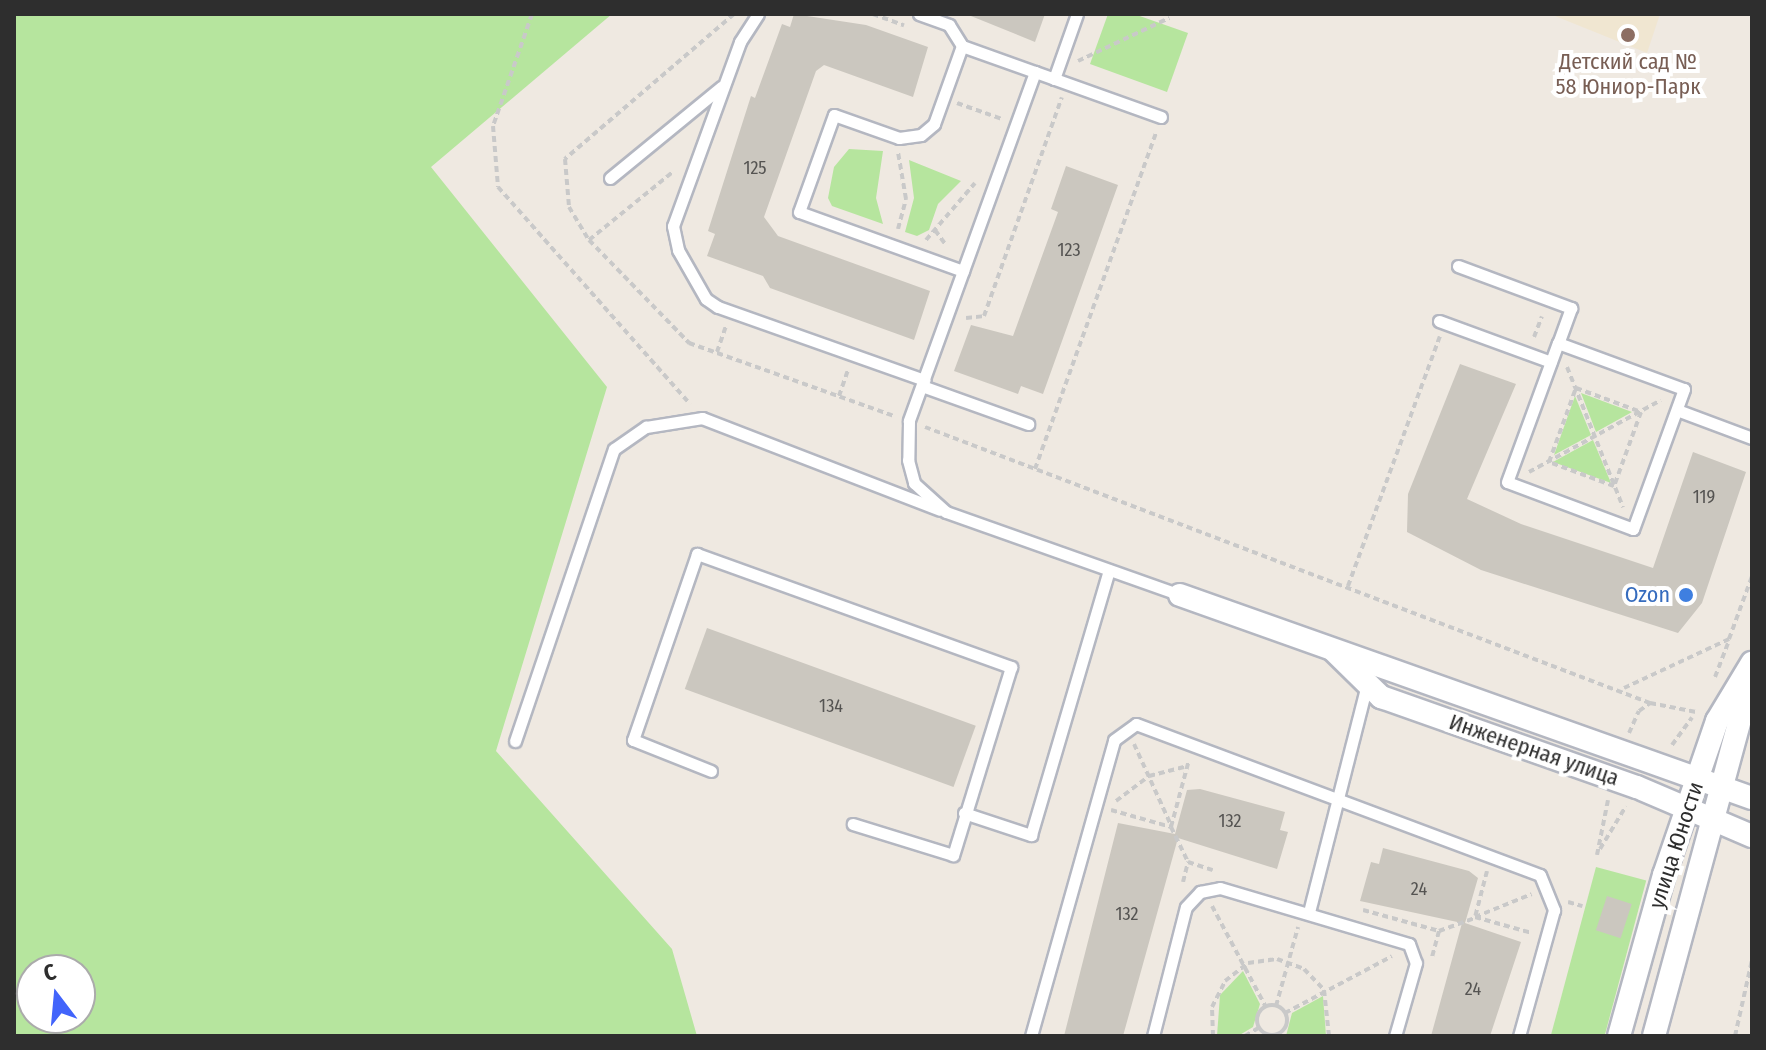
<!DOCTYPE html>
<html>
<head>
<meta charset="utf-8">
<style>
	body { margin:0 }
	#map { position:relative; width:1766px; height:1050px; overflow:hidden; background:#efe9e1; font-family:"Fira Sans Condensed",sans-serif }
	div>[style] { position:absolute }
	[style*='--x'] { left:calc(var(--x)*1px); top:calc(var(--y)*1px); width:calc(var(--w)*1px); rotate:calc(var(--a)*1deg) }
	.education>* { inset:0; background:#f0e6d1 }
	.green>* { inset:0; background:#b6e59e; transform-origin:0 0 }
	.building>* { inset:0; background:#cbc7bf; transform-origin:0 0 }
	.path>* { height:4px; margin-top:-2px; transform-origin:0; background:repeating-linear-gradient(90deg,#c9c9c9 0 6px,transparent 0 10px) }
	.path>.ring { margin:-2px; padding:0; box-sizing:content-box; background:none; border:4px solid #c9c9c9; border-radius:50% }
	.roads { filter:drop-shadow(2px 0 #b4b7c1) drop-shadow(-2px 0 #b4b7c1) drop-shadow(0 2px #b4b7c1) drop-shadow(0 -2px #b4b7c1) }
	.service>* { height:11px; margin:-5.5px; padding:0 5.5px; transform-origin:5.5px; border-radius:5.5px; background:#fff }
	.minor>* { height:22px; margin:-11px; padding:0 11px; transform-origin:11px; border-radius:11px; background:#fff }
	.dots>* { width:22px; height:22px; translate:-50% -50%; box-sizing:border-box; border:4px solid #fff; border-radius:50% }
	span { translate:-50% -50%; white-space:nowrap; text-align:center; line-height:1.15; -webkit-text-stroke:8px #fff; paint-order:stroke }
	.number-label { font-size:18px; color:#555452 }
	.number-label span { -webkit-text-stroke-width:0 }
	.education-label { font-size:22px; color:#785e54 }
	.shop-label { font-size:22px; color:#366cbe }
	.right { translate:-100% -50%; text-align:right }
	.street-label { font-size:22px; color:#2e2e2e }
	.frame { position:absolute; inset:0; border:16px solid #2e2e2e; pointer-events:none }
	.north { position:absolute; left:16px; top:954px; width:80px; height:80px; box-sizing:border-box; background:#fff; border:2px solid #ababab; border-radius:50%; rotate:344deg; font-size:22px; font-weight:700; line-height:32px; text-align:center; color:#2e2e2e }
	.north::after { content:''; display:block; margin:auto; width:28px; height:36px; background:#4264fb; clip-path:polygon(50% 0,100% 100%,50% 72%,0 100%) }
</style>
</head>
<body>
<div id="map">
	<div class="education">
		<div style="clip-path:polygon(1550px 14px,1660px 14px,1647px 53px)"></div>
	</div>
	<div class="green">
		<div style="clip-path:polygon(evenodd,14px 14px,612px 14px,431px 167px,607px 387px,496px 751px,672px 949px,697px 1036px,14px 1036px,14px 14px,32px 970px,80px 970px,80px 1018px,32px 1018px,32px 970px)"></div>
		<div style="clip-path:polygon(1108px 14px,1134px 14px,1188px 33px,1167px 92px,1090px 64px)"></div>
		<div style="clip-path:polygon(849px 149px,883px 151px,876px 198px,883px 224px,832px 206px,828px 198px,834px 167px)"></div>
		<div style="clip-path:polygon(909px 160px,961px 181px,938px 204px,929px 230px,917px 236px,905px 232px,914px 198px)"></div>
		<div style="clip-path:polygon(1581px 393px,1632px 412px,1596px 432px)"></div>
		<div style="clip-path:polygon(1575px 396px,1591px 435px,1554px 455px)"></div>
		<div style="clip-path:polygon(1593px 440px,1611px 483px,1553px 462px)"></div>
		<div style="left:1596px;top:867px;width:52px;height:175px;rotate:15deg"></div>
		<div style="clip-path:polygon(1243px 971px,1260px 1004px,1253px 1027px,1238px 1036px,1217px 1036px,1220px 995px)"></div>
		<div style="clip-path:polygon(1323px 996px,1326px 1036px,1286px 1036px,1292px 1013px)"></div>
	</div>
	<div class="building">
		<div style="clip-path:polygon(794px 14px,866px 25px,928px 47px,913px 97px,824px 65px,816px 71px,764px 217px,778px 236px,930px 291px,914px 340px,770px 288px,763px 276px,707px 256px,715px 234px,708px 231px,751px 96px,755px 98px,782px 24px,790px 27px)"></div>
		<div style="clip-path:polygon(966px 14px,1045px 14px,1035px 42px)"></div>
		<div style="clip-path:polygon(1066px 166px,1118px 185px,1043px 394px,1021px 386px,1018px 394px,954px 371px,971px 325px,1013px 336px,1058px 212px,1051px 209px)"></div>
		<div style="clip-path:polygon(1460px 364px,1516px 384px,1467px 499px,1521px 524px,1653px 568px,1693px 452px,1746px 472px,1702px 603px,1678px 633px,1481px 570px,1407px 532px,1408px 494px)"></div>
		<div style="left:707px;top:628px;width:286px;height:65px;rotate:20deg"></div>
		<div style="clip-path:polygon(1200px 789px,1285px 812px,1280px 830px,1288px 832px,1277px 869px,1178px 838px,1123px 1036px,1064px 1036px,1118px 823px,1175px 834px,1187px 790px)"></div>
		<div style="clip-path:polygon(1383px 848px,1469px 871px,1478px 878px,1465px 923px,1521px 942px,1490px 1036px,1431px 1036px,1462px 923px,1360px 901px,1371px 862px,1379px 864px)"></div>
		<div style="left:1607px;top:896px;width:26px;height:36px;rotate:18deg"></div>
	</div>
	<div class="path">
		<div style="--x:532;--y:14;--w:119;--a:109.2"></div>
		<div style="--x:493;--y:126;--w:61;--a:85.3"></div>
		<div style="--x:498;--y:187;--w:290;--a:48.5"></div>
		<div style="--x:734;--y:14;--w:223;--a:139.4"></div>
		<div style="--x:565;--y:159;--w:48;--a:85.2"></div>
		<div style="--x:569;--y:207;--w:39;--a:59"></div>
		<div style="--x:589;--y:240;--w:144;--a:45.8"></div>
		<div style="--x:689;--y:343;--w:218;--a:19.6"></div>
		<div style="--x:873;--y:14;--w:33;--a:20"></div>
		<div style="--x:1078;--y:61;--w:101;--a:-25.3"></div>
		<div style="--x:957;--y:103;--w:48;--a:19.6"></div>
		<div style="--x:898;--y:229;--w:31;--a:-75"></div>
		<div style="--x:906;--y:199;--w:48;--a:-99.7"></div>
		<div style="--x:935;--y:230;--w:17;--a:54"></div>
		<div style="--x:589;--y:240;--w:109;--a:-39.1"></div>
		<div style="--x:926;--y:240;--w:75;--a:-49.3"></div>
		<div style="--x:966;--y:318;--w:18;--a:-6"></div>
		<div style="--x:984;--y:316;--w:232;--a:-70.4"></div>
		<div style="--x:1534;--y:337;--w:22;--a:-69"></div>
		<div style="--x:717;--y:352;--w:28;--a:-71"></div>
		<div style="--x:1567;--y:367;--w:151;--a:68.2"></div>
		<div style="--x:1576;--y:388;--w:69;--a:20.3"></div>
		<div style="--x:1641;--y:412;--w:79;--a:110"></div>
		<div style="--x:1614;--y:486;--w:69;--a:-159.7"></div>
		<div style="--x:1549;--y:462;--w:79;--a:-70"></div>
		<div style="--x:839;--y:396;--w:28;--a:-71"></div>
		<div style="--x:925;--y:427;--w:776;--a:20.84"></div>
		<div style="--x:1650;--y:703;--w:47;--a:11.1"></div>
		<div style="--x:1035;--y:469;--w:358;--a:-70.2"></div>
		<div style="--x:1529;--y:472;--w:150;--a:-28.6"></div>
		<div style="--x:1348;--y:586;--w:266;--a:-69.8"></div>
		<div style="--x:1715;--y:677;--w:40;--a:-69"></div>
		<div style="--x:1624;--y:688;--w:116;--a:-25"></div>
		<div style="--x:1729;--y:639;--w:67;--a:-69.9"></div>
		<div style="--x:1629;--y:733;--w:24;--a:-66"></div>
		<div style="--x:1639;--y:711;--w:14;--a:-36"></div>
		<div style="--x:1134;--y:744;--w:87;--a:65.5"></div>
		<div style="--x:1672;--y:745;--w:34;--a:-54"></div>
		<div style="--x:1116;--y:801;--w:41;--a:-37.1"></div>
		<div style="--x:1149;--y:776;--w:40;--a:-14.4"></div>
		<div style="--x:1111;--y:810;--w:62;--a:15.8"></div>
		<div style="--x:1171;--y:827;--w:69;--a:-75"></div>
		<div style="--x:1171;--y:827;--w:39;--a:64"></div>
		<div style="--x:1600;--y:849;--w:50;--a:-58.8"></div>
		<div style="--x:1597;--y:855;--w:56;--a:-78.7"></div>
		<div style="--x:1487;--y:871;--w:48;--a:104.6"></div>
		<div style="--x:1475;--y:917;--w:59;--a:15.7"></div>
		<div style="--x:1183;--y:882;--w:21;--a:-76"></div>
		<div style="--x:1188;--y:862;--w:26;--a:18"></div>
		<div style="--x:1568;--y:902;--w:15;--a:16"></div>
		<div style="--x:1212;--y:906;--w:115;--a:61.9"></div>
		<div style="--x:1363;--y:910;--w:79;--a:15.4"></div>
		<div style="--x:1439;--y:931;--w:28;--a:105"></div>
		<div style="--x:1475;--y:917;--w:61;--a:-22"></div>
		<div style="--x:1439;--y:931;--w:37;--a:-20"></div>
		<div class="ring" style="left:1257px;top:1005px;width:26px;height:26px"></div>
		<div style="--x:1276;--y:1006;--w:82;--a:-74.4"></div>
		<div style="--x:1285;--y:1013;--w:121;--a:-28"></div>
		<div style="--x:1213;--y:1036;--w:29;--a:-92"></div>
		<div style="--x:1212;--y:1007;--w:29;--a:-63"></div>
		<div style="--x:1225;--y:981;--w:29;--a:-38"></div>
		<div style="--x:1248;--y:963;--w:29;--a:-8"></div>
		<div style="--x:1277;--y:959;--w:29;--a:20"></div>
		<div style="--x:1304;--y:969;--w:29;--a:46"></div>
		<div style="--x:1324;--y:990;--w:46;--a:83.8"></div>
		<div style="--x:1245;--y:1036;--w:17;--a:-31"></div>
		<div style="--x:1735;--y:1036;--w:78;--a:-77.4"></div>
	</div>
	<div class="roads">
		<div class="service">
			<div style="--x:758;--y:14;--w:33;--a:123"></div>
			<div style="--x:740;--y:42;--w:196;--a:110"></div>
			<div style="--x:673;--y:226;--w:25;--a:78"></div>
			<div style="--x:678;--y:250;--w:56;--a:60.3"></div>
			<div style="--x:706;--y:299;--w:14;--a:34"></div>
			<div style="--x:718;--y:307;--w:219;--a:19.5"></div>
			<div style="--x:919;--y:14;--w:32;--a:20"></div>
			<div style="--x:949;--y:25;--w:25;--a:58"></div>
			<div style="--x:1054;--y:79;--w:69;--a:-70.5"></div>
			<div style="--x:1161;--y:117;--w:134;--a:-160.3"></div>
			<div style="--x:1035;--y:72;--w:371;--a:109.9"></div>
			<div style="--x:909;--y:421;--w:39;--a:91"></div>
			<div style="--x:908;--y:460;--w:24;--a:75"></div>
			<div style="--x:914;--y:483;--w:43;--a:42.2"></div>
			<div style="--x:946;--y:512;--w:248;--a:19.5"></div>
			<div style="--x:610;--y:178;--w:144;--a:-39.3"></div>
			<div style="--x:1458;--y:266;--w:121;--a:20.4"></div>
			<div style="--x:1571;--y:308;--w:37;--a:110"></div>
			<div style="--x:963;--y:271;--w:174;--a:-160.2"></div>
			<div style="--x:799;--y:212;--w:103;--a:-70.2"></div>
			<div style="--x:834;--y:115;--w:69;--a:19.5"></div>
			<div style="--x:899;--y:138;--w:22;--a:-8"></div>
			<div style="--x:921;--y:135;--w:17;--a:-40"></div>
			<div style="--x:934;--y:124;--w:83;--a:-70.3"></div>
			<div style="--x:962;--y:46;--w:77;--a:19.6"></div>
			<div style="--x:1439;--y:321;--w:119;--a:20.1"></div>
			<div style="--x:1558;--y:343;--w:134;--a:20.1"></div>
			<div style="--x:1684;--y:389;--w:149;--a:110"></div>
			<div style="--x:1633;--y:529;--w:134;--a:-159.5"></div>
			<div style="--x:1507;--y:482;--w:148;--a:-69.9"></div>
			<div style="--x:922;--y:386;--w:113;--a:19.7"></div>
			<div style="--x:1677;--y:410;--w:80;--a:20.5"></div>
			<div style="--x:515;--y:741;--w:308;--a:-71.3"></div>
			<div style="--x:614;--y:449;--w:39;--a:-35"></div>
			<div style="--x:646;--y:427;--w:57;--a:-9.1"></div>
			<div style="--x:702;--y:418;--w:255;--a:21.1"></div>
			<div style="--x:711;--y:771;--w:84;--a:-158.3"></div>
			<div style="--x:633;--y:740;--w:197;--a:-71"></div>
			<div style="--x:697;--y:554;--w:334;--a:19.8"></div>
			<div style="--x:1011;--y:667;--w:197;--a:107.1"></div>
			<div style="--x:953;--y:855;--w:105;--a:-162.8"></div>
			<div style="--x:964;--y:813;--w:71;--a:18.2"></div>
			<div style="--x:1031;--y:835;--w:276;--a:-73.6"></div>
			<div style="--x:1309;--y:912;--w:231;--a:-75.7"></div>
			<div style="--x:1031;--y:1036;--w:307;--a:-74.3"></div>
			<div style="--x:1114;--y:740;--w:27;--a:-36"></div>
			<div style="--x:1136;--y:724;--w:431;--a:20.5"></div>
			<div style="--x:1540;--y:875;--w:38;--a:68"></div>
			<div style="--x:1554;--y:910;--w:131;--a:105.5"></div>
			<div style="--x:1153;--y:1036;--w:133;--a:-75.7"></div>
			<div style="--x:1186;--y:907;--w:21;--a:-47"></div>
			<div style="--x:1200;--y:892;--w:20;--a:-11"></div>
			<div style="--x:1220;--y:888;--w:197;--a:16.5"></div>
			<div style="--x:1409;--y:944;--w:20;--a:70"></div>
			<div style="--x:1416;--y:963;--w:76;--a:106"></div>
		</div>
		<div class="minor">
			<div style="--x:1180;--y:595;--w:607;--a:19.54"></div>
			<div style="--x:1334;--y:651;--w:66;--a:44.4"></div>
			<div style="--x:1381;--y:697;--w:271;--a:19.4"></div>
			<div style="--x:1637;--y:787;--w:125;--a:23.1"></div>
			<div style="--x:1619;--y:1036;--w:167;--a:-74.4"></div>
			<div style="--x:1664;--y:875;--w:163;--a:-71"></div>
			<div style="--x:1717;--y:721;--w:68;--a:-58.9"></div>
			<div style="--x:1654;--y:1036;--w:366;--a:-74.8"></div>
		</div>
	</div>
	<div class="dots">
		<div style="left:1628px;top:35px;background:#8d6e63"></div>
		<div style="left:1686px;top:595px;background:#3f7fe0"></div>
	</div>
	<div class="number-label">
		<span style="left:755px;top:168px">125</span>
		<span style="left:1069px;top:250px">123</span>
		<span style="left:1704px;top:497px">119</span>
		<span style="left:831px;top:706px">134</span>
		<span style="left:1230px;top:821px">132</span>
		<span style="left:1419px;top:889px">24</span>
		<span style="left:1127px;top:914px">132</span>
		<span style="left:1473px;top:989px">24</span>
	</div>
	<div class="education-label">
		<span style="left:1628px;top:74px">Детский сад №<br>58 Юниор-Парк</span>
	</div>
	<div class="shop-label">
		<span class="right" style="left:1670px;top:595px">Ozon</span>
	</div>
	<div class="street-label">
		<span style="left:1534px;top:750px;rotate:19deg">Инженерная улица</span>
		<span style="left:1676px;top:845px;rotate:-72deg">улица Юности</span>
	</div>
	<div class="frame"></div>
	<div class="north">С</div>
</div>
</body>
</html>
